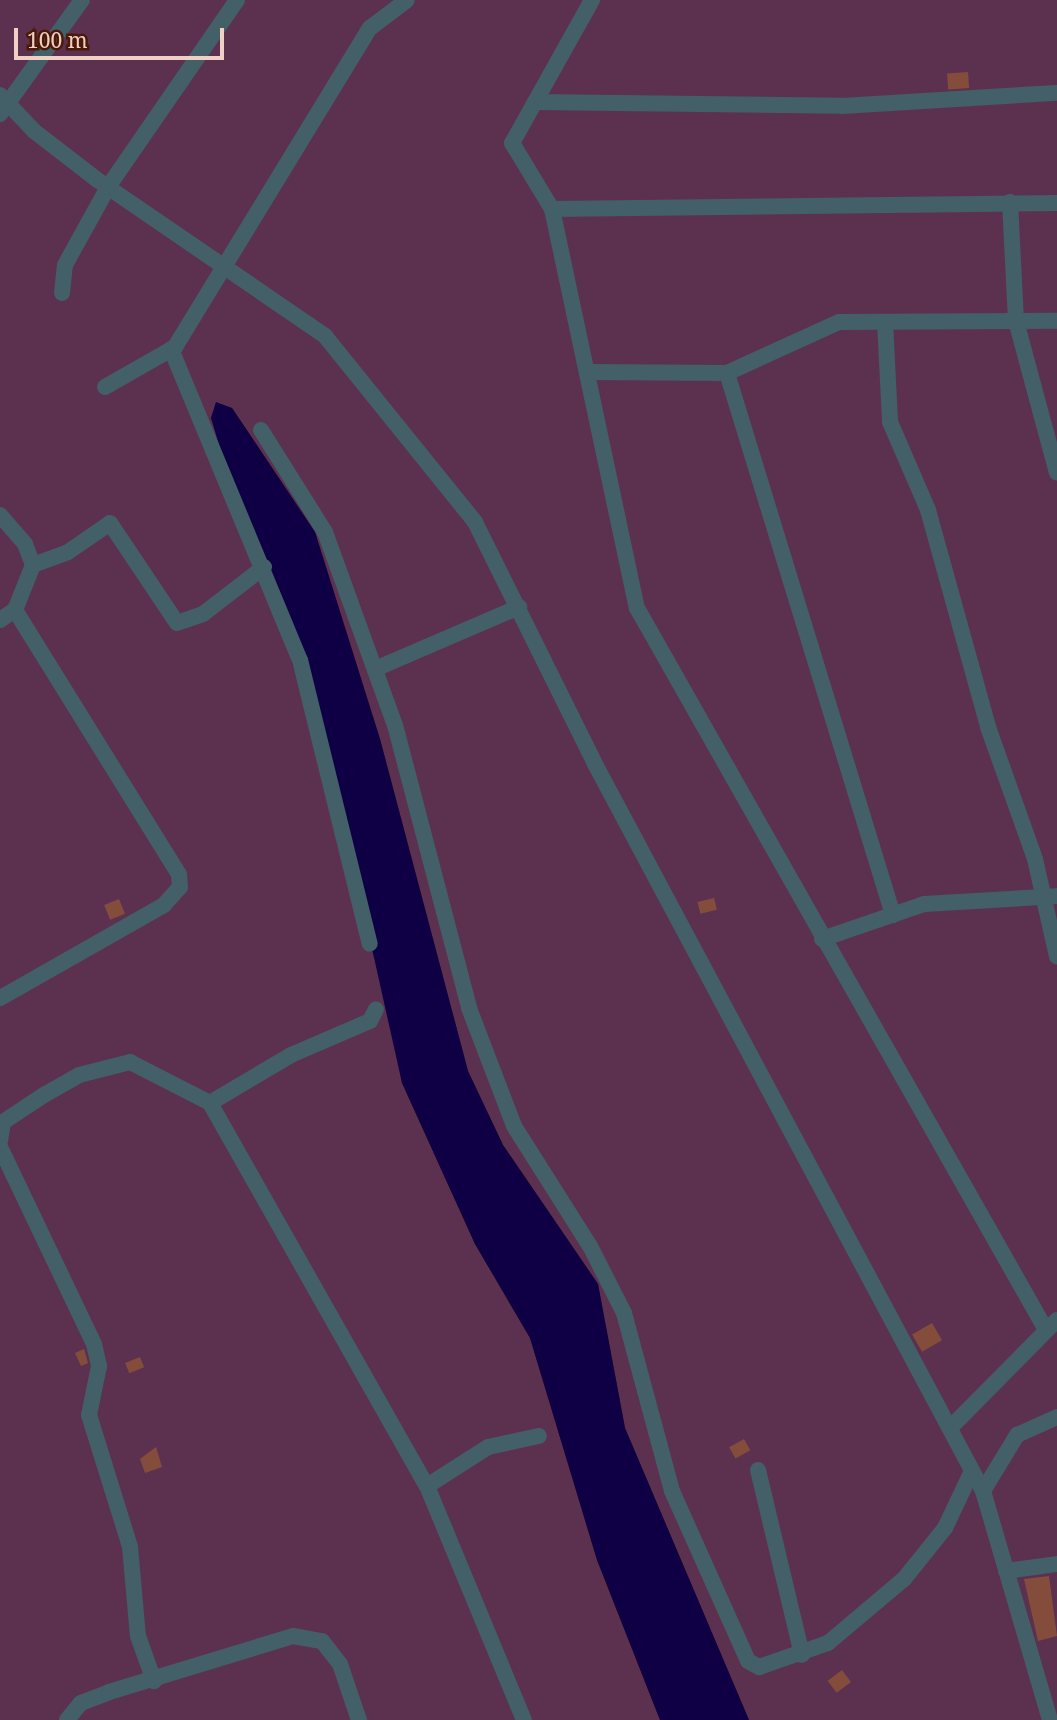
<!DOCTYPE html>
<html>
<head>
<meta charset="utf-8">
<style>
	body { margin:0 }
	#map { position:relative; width:1057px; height:1720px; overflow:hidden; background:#4a1907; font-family:"Noto Serif",serif }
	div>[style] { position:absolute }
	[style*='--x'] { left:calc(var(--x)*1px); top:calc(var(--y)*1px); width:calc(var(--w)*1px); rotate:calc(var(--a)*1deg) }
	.green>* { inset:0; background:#5c3150 }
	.water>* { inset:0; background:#0f0045 }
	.building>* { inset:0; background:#844d3b; transform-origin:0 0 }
	.minor>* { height:16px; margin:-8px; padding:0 8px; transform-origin:8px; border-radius:8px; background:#435f68 }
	span { translate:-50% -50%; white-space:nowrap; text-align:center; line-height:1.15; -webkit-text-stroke:5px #4a1907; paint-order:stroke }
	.scale { position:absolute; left:14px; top:28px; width:210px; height:32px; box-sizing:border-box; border:4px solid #f0cfc5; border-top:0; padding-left:9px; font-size:21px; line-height:24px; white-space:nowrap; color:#f0cfc5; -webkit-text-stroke:5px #4a1907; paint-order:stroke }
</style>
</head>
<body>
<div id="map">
	<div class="green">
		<div style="clip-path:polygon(0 0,1057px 0,1057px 1720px,749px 1720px,625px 1428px,598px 1284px,503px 1145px,468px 1071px,380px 739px,315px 532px,232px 408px,216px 403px,211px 418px,272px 575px,381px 969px,402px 1083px,475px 1244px,530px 1338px,597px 1560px,660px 1720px,0 1720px)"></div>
	</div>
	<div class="water">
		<div style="clip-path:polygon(216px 402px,232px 408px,315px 532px,380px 739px,468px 1071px,503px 1145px,598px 1284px,625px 1428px,749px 1720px,660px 1720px,597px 1560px,530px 1338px,475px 1244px,402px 1083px,339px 801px,222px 455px,211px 418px)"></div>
	</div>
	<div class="building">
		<div style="left:968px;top:72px;width:16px;height:21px;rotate:86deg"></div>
		<div style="left:714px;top:898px;width:12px;height:17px;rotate:76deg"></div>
		<div style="left:119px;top:899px;width:16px;height:16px;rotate:68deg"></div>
		<div style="left:932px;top:1323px;width:20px;height:23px;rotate:60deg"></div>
		<div style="clip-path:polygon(84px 1349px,88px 1363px,81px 1366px,75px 1353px)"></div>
		<div style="left:140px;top:1357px;width:11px;height:16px;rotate:68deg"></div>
		<div style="left:744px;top:1439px;width:13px;height:17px;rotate:61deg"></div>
		<div style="clip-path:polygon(156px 1447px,162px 1467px,145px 1473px,140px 1459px)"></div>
		<div style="clip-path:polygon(1049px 1576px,1057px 1636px,1038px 1641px,1024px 1579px)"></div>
		<div style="left:842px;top:1670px;width:15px;height:18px;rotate:53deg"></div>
	</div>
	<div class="minor">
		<div style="--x:592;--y:0;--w:164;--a:119.2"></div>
		<div style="--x:512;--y:143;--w:77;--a:58.8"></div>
		<div style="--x:552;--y:209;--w:505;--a:-0.68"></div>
		<div style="--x:0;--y:95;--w:50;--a:46.6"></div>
		<div style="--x:34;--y:131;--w:78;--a:37.7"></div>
		<div style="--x:96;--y:179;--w:278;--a:34.4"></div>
		<div style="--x:325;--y:336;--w:239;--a:51.1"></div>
		<div style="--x:475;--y:522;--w:270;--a:63.6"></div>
		<div style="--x:595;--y:764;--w:824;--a:61.91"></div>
		<div style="--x:983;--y:1491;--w:239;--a:73.7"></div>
		<div style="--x:535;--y:102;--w:307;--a:0.7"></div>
		<div style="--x:842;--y:106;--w:215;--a:-3.5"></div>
		<div style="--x:0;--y:114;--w:140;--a:-54.3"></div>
		<div style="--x:1010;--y:202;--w:119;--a:87.1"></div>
		<div style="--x:1016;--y:321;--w:157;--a:74.9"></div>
		<div style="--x:552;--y:209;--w:408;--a:78"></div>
		<div style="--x:637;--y:608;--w:830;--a:60.47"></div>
		<div style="--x:62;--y:293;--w:28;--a:-84"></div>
		<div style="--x:65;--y:265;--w:89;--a:-61.1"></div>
		<div style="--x:108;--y:187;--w:227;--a:-55.4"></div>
		<div style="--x:885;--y:322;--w:100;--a:87.1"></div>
		<div style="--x:890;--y:422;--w:96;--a:66.6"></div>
		<div style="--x:928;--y:510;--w:225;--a:74.5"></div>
		<div style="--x:988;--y:727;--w:140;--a:70.4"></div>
		<div style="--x:1035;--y:859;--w:100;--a:77.3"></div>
		<div style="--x:171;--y:349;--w:337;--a:67.5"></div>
		<div style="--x:300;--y:660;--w:292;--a:76.2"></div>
		<div style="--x:590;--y:372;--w:137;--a:0.4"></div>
		<div style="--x:727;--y:373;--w:123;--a:-24.5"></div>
		<div style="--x:839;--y:322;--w:218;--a:-0.3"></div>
		<div style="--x:727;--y:373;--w:567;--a:72.97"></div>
		<div style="--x:105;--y:387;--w:81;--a:-29.7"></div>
		<div style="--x:175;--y:347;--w:374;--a:-58.6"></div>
		<div style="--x:370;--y:28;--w:46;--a:-37.1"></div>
		<div style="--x:261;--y:430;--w:120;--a:57.9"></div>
		<div style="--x:325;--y:532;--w:205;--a:70.1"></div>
		<div style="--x:395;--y:725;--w:293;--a:75.3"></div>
		<div style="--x:469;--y:1008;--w:126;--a:69.1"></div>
		<div style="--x:514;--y:1126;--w:142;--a:57.7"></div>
		<div style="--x:590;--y:1246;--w:75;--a:63.1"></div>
		<div style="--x:624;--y:1313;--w:184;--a:74.9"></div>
		<div style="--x:672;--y:1491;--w:186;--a:65.9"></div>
		<div style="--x:748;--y:1661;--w:13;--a:29"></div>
		<div style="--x:759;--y:1667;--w:73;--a:-19.2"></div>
		<div style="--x:828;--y:1643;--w:99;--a:-40.1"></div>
		<div style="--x:904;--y:1579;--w:65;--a:-51.2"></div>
		<div style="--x:945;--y:1528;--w:61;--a:-64.7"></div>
		<div style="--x:0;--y:515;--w:38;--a:49"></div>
		<div style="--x:25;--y:544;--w:22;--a:69"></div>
		<div style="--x:33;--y:565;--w:48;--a:111.8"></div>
		<div style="--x:15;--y:610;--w:311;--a:58.2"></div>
		<div style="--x:179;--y:874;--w:13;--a:86"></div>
		<div style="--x:180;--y:887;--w:24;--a:132"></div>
		<div style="--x:164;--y:905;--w:189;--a:150.4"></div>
		<div style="--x:33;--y:565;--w:37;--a:-20"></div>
		<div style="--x:68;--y:552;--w:51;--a:-34.6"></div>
		<div style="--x:110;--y:523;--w:120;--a:56.2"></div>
		<div style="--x:177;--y:623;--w:28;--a:-19"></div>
		<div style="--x:203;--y:614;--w:77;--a:-37.6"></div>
		<div style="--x:0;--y:620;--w:18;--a:-34"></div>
		<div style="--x:375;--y:669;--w:157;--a:-23.3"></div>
		<div style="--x:822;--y:939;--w:108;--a:-18.9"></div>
		<div style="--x:924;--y:904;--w:133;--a:-3.4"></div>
		<div style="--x:210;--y:1103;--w:94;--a:-30.7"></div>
		<div style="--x:291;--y:1055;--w:86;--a:-23.3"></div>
		<div style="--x:370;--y:1021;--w:13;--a:-63"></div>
		<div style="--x:0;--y:1141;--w:19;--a:-81"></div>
		<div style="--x:3;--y:1122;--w:49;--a:-33.4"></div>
		<div style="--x:44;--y:1095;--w:40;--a:-29.7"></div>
		<div style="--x:79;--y:1075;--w:53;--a:-14.3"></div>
		<div style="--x:130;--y:1062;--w:90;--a:27.1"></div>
		<div style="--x:210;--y:1103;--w:440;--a:60.5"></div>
		<div style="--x:427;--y:1486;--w:253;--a:67.5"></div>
		<div style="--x:0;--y:1147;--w:218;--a:64.5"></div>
		<div style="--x:94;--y:1344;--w:23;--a:77"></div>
		<div style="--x:99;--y:1366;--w:50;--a:101.5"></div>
		<div style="--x:89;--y:1415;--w:138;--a:72.7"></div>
		<div style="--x:130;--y:1547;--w:89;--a:84.9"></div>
		<div style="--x:138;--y:1636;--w:48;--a:70.4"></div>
		<div style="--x:950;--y:1428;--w:152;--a:-45.3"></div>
		<div style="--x:758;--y:1470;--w:190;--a:76.6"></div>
		<div style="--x:427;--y:1486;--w:72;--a:-32.6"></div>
		<div style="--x:488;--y:1447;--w:52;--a:-12.2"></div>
		<div style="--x:983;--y:1491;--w:66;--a:-58.7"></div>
		<div style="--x:1017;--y:1435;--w:44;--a:-24.2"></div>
		<div style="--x:1006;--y:1571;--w:51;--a:-7.8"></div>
		<div style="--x:67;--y:1720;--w:22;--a:-51"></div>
		<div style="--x:81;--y:1703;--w:30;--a:-21"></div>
		<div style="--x:109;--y:1692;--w:192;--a:-16.9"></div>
		<div style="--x:293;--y:1636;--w:29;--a:10"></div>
		<div style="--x:322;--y:1641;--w:29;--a:52"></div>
		<div style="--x:340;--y:1664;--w:59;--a:71.3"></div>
	</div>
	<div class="scale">100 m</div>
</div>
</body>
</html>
